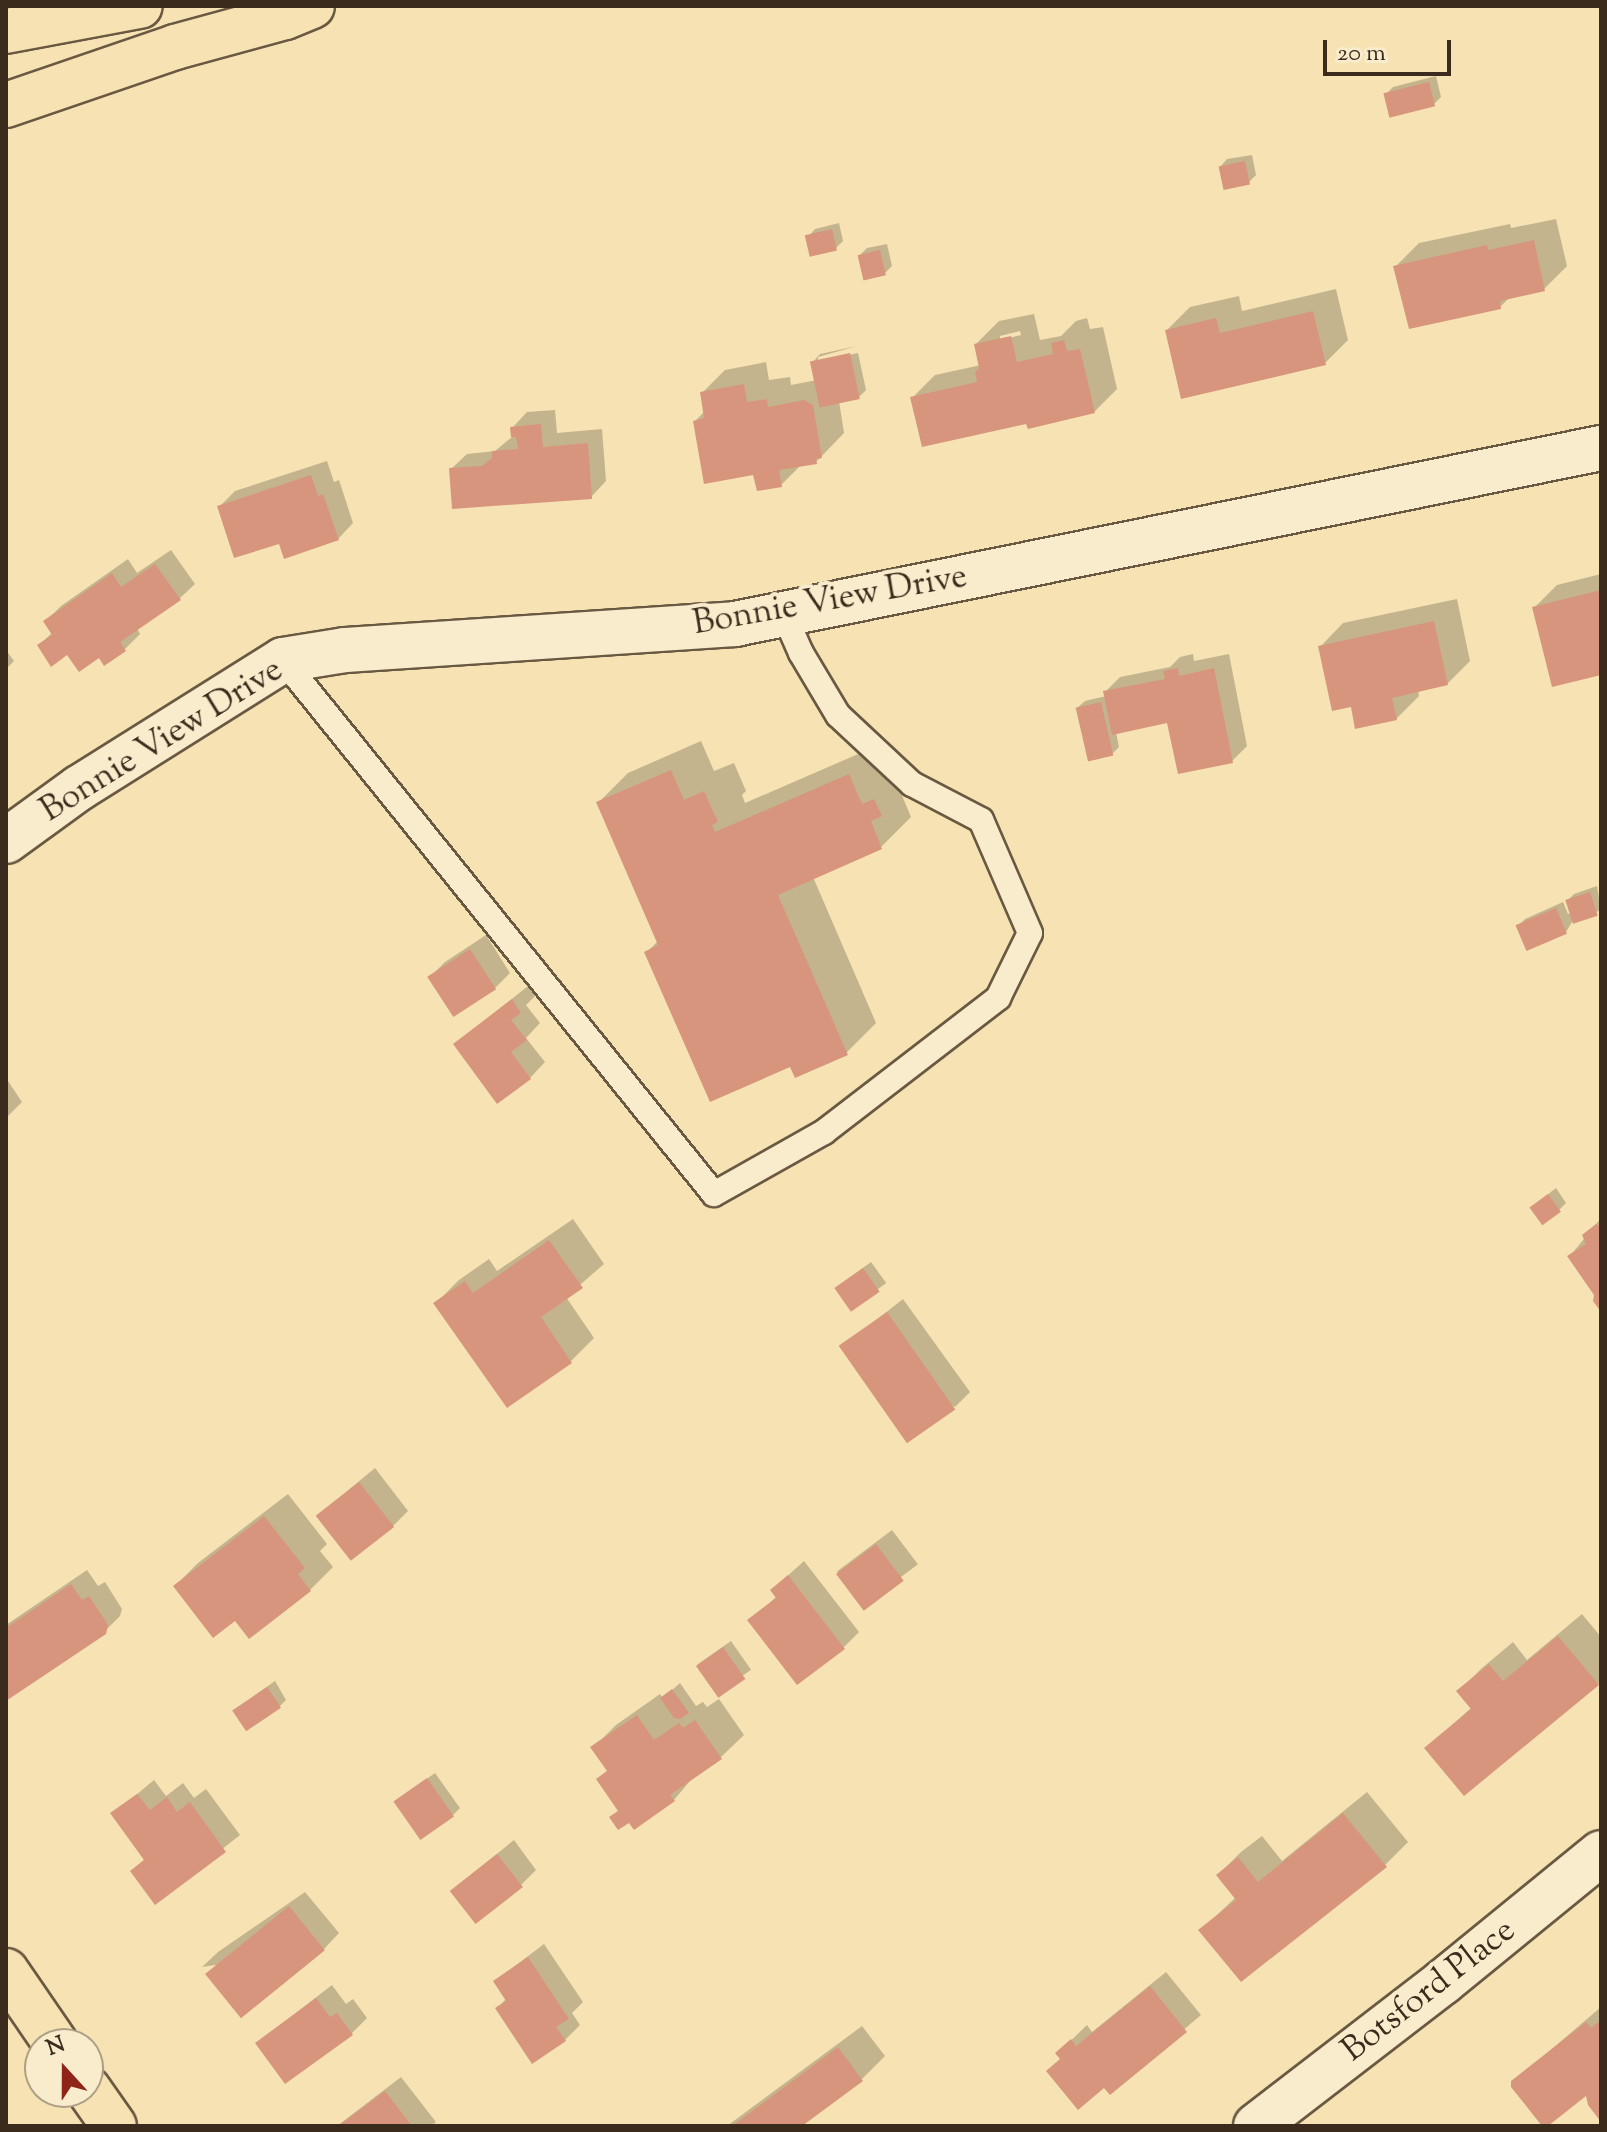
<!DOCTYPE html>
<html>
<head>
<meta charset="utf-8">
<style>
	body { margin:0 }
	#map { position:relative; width:1607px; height:2132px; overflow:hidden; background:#f6e2b2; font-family:"Sorts Mill Goudy",serif }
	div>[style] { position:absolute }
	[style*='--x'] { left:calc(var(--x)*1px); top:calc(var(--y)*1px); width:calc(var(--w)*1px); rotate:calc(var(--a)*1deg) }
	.shadow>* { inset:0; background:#0003; transform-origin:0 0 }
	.building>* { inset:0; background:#d7957e; transform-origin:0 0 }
	.roads { filter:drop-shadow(2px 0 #6a5942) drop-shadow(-2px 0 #6a5942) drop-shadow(0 2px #6a5942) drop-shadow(0 -2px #6a5942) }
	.service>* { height:24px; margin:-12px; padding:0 12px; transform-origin:12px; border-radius:12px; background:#f9eccd }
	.minor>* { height:44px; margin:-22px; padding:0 22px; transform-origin:22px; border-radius:22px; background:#f9eccd }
	.primary>* { height:44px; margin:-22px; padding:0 22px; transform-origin:22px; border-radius:22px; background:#f6e2b2 }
	.motorway>* { height:44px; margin:-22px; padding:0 22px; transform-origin:22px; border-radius:22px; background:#f6e2b2 }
	span { translate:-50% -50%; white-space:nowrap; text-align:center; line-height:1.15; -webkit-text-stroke:8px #f9eccd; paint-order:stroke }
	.street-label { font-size:34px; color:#3b2b1c }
	.frame { position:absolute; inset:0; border:8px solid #3b2b1c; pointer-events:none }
	.north { position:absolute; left:24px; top:2028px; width:80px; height:80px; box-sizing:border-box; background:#f9eccd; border:2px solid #ad9f86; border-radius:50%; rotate:339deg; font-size:22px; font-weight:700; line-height:32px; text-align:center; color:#3b2b1c }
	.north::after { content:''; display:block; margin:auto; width:28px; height:36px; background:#8f2418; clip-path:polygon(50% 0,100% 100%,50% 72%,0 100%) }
	.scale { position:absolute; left:1323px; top:40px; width:128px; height:36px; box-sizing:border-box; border:4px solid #3b2b1c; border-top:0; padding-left:10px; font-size:24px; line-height:28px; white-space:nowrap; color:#3b2b1c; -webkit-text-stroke:6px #f9eccd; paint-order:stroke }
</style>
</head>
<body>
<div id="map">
	<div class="shadow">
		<div style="clip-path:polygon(1436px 76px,1441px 97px,1434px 104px,1386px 94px,1393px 87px)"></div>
		<div style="clip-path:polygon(1252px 155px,1256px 175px,1249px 182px,1220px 167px,1227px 159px)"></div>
		<div style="clip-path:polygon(1556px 219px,1567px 266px,1544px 289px,1511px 296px,1500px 307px,1396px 266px,1419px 243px,1510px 224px,1511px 228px)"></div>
		<div style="clip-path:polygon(839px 223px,843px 241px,836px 248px,808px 237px,815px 229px)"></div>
		<div style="clip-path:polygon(887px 244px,892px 266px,885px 273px,860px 255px,867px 248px)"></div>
		<div style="clip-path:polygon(1336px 289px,1348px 340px,1325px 363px,1167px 330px,1190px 307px,1239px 296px,1242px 311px)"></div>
		<div style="clip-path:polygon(evenodd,1034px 314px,1040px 340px,1061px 336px,1076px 321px,1087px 318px,1090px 329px,1103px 327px,1117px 389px,1094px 412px,1028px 421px,912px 398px,935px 375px,981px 365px,976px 344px,999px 321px,1034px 314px,1020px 331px,1021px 335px,1000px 340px,1000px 336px,1020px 331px)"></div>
		<div style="clip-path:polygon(857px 346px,818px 357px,818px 361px,858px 353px,866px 390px,859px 397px,839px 401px,844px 433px,816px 462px,801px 465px,781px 485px,755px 472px,695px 421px,705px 411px,702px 393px,725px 370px,766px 362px,769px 380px,790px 377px,791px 385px,817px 380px,813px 362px,820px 354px)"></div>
		<div style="clip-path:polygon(555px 410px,557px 433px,602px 429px,606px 481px,591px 497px,451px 469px,467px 454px,495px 451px,513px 436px,512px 428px,527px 412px)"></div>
		<div style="clip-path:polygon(327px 461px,334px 482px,339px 480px,353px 523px,338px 539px,280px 541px,220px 506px,235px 491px)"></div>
		<div style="clip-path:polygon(171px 550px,195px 584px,179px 599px,137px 628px,140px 634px,125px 649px,104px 663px,99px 656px,39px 645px,53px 632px,46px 621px,61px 606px,128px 559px,137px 573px)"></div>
		<div style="clip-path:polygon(1601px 574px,1601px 673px,1534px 608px,1557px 585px)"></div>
		<div style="clip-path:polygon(1457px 599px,1470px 661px,1447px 684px,1418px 690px,1419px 696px,1396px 719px,1352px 705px,1320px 647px,1343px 623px)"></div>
		<div style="clip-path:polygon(6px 650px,14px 661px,6px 669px)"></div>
		<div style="clip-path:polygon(1193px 654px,1194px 661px,1229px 654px,1247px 746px,1232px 761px,1169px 721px,1116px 732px,1119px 747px,1112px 754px,1077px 708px,1085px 701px,1106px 696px,1105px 692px,1120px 677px,1170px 667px,1180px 657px)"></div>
		<div style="clip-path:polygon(701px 741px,714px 771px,734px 763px,746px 791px,742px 795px,745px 803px,879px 745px,911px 784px,901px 793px,911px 817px,881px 847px,813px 877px,876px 1023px,846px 1053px,791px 1064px,647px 952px,658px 941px,598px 803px,628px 773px)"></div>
		<div style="clip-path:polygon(1597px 886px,1601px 910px,1572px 922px,1566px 932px,1518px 926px,1525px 919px,1563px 902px,1568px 914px,1571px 913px,1567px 901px,1574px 894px)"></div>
		<div style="clip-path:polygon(486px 935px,510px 973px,495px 988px,429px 978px,445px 962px)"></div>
		<div style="clip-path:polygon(528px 986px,535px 996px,526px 1005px,540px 1023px,526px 1038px,545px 1062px,530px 1078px,455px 1044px)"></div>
		<div style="clip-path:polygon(6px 1078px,22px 1102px,6px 1118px)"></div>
		<div style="clip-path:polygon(1556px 1188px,1566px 1203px,1559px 1210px,1532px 1207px)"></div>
		<div style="clip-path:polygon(1601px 1218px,1601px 1305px,1570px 1256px)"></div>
		<div style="clip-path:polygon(573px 1219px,604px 1264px,566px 1297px,594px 1338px,571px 1361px,508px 1405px,436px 1303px,459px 1280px,489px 1259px,497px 1271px)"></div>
		<div style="left:871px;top:1262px;width:26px;height:42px;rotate:54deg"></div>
		<div style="clip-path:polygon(903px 1299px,970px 1392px,955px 1407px,842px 1347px)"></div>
		<div style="clip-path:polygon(375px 1468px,408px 1511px,393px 1526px,318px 1515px)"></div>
		<div style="clip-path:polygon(288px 1494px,327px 1544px,320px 1551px,333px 1567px,310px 1590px,235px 1618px,175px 1586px,198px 1563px)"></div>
		<div style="left:892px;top:1530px;width:43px;height:69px;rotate:53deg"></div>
		<div style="clip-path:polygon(804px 1561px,859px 1632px,843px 1648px,750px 1621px,777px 1596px,772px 1590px)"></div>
		<div style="clip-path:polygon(87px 1570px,98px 1586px,105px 1582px,122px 1609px,120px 1616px,104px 1632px,6px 1695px,6px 1625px)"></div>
		<div style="clip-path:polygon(1582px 1614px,1601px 1637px,1601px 1680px,1598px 1684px,1427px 1748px,1472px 1707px,1459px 1691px,1482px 1668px,1513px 1642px,1527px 1660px)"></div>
		<div style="left:731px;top:1641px;width:35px;height:41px;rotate:55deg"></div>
		<div style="clip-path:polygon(275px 1681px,286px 1700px,279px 1707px,234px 1710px)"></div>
		<div style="clip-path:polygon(680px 1683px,696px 1706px,703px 1702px,707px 1707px,719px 1699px,744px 1735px,721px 1757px,695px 1775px,674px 1800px,630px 1820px,612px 1817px,620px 1809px,598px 1779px,608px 1770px,593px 1748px,616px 1725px,660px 1694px,663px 1698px)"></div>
		<div style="clip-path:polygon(435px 1773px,460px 1808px,453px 1815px,404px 1795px)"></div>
		<div style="clip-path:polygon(154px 1780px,166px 1796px,183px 1783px,194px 1798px,206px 1789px,240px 1835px,155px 1902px,132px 1871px,146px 1858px,113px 1814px)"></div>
		<div style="clip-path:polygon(1367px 1792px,1408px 1842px,1385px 1865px,1201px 1930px,1236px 1897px,1218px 1875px,1241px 1852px,1262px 1836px,1282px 1861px)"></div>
		<div style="clip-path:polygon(514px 1840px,536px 1870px,521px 1885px,452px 1890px)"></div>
		<div style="clip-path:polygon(305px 1892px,339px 1933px,324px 1949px,202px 1967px,218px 1952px)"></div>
		<div style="clip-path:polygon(544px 1944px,583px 2002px,572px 2013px,580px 2025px,565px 2040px,497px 2008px,507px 1998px,495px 1981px)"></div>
		<div style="clip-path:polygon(1166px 1972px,1201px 2015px,1110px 2092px,1058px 2053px,1087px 2025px,1092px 2032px)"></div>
		<div style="clip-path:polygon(332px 1985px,346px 2004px,353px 1999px,367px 2018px,351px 2034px,257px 2043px)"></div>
		<div style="clip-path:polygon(1601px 2007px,1601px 2119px,1588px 2092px,1545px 2126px,1513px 2082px)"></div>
		<div style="clip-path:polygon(862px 2026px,885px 2056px,862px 2079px,799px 2126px,727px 2126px)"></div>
		<div style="clip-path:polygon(401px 2077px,436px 2122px,431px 2126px,337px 2126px)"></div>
	</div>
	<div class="building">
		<div style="left:1429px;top:82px;width:25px;height:47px;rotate:76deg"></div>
		<div style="left:1245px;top:161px;width:24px;height:27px;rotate:78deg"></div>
		<div style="left:832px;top:229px;width:22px;height:28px;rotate:77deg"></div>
		<div style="clip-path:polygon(1534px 240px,1545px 291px,1500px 301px,1501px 309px,1409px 329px,1393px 266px,1487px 245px,1488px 250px)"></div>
		<div style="left:880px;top:250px;width:26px;height:23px;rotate:77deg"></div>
		<div style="clip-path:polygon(1313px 311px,1326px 365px,1181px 399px,1165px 330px,1216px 318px,1220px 333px)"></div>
		<div style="clip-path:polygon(1011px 336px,1017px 362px,1053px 354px,1051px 343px,1064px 340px,1067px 351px,1080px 349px,1095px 413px,1028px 429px,1026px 424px,922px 447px,910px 397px,977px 382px,975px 372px,979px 368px,974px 344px)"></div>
		<div style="left:850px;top:353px;width:47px;height:41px;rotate:78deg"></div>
		<div style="clip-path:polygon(744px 384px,747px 402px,767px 399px,768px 407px,804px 400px,813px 405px,822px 458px,816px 459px,817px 464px,779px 470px,782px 487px,757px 491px,753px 475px,704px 484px,693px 421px,704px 418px,700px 392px)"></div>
		<div style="clip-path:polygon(541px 424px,543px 447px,588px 443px,592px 499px,452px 509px,449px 468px,482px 466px,492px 458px,492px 451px,518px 449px,516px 437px,511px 437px,510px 427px)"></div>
		<div style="clip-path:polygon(311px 475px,318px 496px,323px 494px,339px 540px,284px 559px,279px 544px,234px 558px,217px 506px)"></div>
		<div style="clip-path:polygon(155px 564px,181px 600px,120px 642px,126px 651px,104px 666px,99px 658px,79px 672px,67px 655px,51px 667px,37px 645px,52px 635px,43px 621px,112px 573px,121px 587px)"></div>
		<div style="clip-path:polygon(1601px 590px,1601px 675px,1552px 687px,1532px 607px)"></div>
		<div style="clip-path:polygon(1434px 621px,1448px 685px,1392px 698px,1397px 720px,1355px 729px,1351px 707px,1332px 711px,1318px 646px)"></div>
		<div style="clip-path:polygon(1178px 668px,1179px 676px,1214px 668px,1233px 763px,1178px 774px,1167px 723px,1112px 735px,1103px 691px,1165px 679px,1163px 671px)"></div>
		<div style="left:1101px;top:702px;width:55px;height:26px;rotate:77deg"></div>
		<div style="clip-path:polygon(671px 770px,684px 800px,704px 791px,718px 822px,712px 825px,715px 832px,849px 774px,862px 804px,874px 799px,882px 816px,871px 821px,882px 849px,778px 895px,848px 1055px,795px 1078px,790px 1067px,710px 1102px,644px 952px,658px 945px,596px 802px)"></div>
		<div style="left:1590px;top:892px;width:25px;height:26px;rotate:72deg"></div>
		<div style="left:1556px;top:908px;width:28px;height:44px;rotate:67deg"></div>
		<div style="left:470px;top:949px;width:48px;height:51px;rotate:57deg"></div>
		<div style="clip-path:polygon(512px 999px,521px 1013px,511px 1020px,527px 1040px,511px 1052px,531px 1079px,497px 1104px,453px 1044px)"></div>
		<div style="left:1548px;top:1194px;width:22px;height:23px;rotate:54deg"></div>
		<div style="clip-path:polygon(1596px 1224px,1601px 1227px,1601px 1312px,1593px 1301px,1594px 1295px,1567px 1256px,1586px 1244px,1582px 1235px)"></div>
		<div style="clip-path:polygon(549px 1240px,583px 1288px,541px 1317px,572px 1363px,507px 1408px,433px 1303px,465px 1281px,473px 1293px)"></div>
		<div style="left:863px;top:1268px;width:29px;height:35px;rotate:55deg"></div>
		<div style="left:887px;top:1312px;width:119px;height:59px;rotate:55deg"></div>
		<div style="left:359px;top:1482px;width:57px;height:55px;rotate:52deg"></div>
		<div style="clip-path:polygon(264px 1516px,305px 1568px,298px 1574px,311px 1591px,249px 1639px,235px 1621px,213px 1638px,173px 1586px)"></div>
		<div style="left:876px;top:1544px;width:46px;height:50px;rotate:53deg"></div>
		<div style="clip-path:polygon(788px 1575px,845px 1649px,797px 1685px,747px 1620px,776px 1598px,770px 1590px)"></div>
		<div style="clip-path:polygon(71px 1584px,82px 1600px,89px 1596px,108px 1625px,106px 1634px,6px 1701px,6px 1628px)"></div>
		<div style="clip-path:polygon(1558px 1636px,1599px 1685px,1464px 1796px,1424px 1748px,1471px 1709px,1456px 1691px,1489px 1664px,1503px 1681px)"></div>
		<div style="left:723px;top:1647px;width:39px;height:33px;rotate:55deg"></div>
		<div style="left:267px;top:1687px;width:25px;height:42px;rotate:56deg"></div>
		<div style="clip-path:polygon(672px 1689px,689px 1713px,680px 1719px,674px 1718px,660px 1698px)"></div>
		<div style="clip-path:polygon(637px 1715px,654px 1740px,679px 1723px,683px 1728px,695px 1720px,722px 1759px,670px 1795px,675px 1801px,634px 1830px,629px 1823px,618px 1830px,609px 1817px,618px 1811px,596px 1779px,607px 1771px,590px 1747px)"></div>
		<div style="left:427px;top:1778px;width:47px;height:41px;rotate:55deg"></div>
		<div style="clip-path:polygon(137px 1794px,150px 1810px,167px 1797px,177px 1812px,190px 1802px,226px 1852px,155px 1905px,130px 1871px,144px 1860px,110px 1813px)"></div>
		<div style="clip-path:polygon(1343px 1813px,1387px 1867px,1241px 1982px,1198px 1930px,1236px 1900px,1216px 1875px,1238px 1857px,1258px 1882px)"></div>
		<div style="left:497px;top:1854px;width:42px;height:60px;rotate:52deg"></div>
		<div style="left:289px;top:1906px;width:57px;height:108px;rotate:51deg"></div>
		<div style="clip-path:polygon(528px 1957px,569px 2019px,556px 2027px,566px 2041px,532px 2064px,495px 2008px,506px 2001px,493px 1981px)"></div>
		<div style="clip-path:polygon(1150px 1986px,1187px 2032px,1110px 2095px,1104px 2088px,1078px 2110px,1046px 2071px,1060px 2059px,1055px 2053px,1071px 2039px,1076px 2046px)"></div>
		<div style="clip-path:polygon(316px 1998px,330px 2017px,337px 2013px,353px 2035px,285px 2084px,255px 2043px)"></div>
		<div style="clip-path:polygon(1601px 2020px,1601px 2122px,1588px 2105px,1586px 2096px,1548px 2126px,1542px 2126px,1511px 2087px,1511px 2081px,1586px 2022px,1591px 2028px)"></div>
		<div style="clip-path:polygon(838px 2047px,863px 2081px,802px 2126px,732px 2126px)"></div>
		<div style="clip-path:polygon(385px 2091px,412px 2126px,338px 2126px)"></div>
	</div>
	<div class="roads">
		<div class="service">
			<div style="--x:283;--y:660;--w:686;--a:51.09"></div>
			<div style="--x:714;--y:1194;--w:126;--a:-29.4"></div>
			<div style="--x:824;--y:1132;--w:220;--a:-37.6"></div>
			<div style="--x:998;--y:998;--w:72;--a:-63.8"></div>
			<div style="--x:1030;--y:933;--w:123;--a:-113.4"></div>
			<div style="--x:981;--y:820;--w:78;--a:-152.4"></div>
			<div style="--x:912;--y:784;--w:101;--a:-137"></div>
			<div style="--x:838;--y:715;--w:72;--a:-120.8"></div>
			<div style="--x:801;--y:653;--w:43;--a:-113.6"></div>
		</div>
		<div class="minor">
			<div style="--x:6;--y:841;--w:90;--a:-36"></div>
			<div style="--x:79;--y:788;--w:241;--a:-32.1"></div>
			<div style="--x:283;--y:660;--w:63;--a:-9.2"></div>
			<div style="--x:345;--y:650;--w:391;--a:-3.8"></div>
			<div style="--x:735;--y:624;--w:884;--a:-11.49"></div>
			<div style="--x:1256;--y:2126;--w:236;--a:-37.6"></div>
			<div style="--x:1443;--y:1982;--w:204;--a:-39.2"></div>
		</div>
		<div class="primary">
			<div style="--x:6;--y:1971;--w:88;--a:55.6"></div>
			<div style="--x:88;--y:2089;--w:45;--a:54.9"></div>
		</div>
		<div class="motorway">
			<div style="--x:6;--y:31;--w:136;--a:-10.6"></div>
			<div style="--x:6;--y:105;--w:179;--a:-18.9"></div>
			<div style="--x:175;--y:47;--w:114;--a:-15.3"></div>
			<div style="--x:285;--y:17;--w:29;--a:-22"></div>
		</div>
	</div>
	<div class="street-label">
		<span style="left:830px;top:601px;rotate:-10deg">Bonnie View Drive</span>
		<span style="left:162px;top:741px;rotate:-32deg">Bonnie View Drive</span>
		<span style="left:1429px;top:1991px;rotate:-38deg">Botsford Place</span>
	</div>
	<div class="frame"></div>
	<div class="north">N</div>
	<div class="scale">20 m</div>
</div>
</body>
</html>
